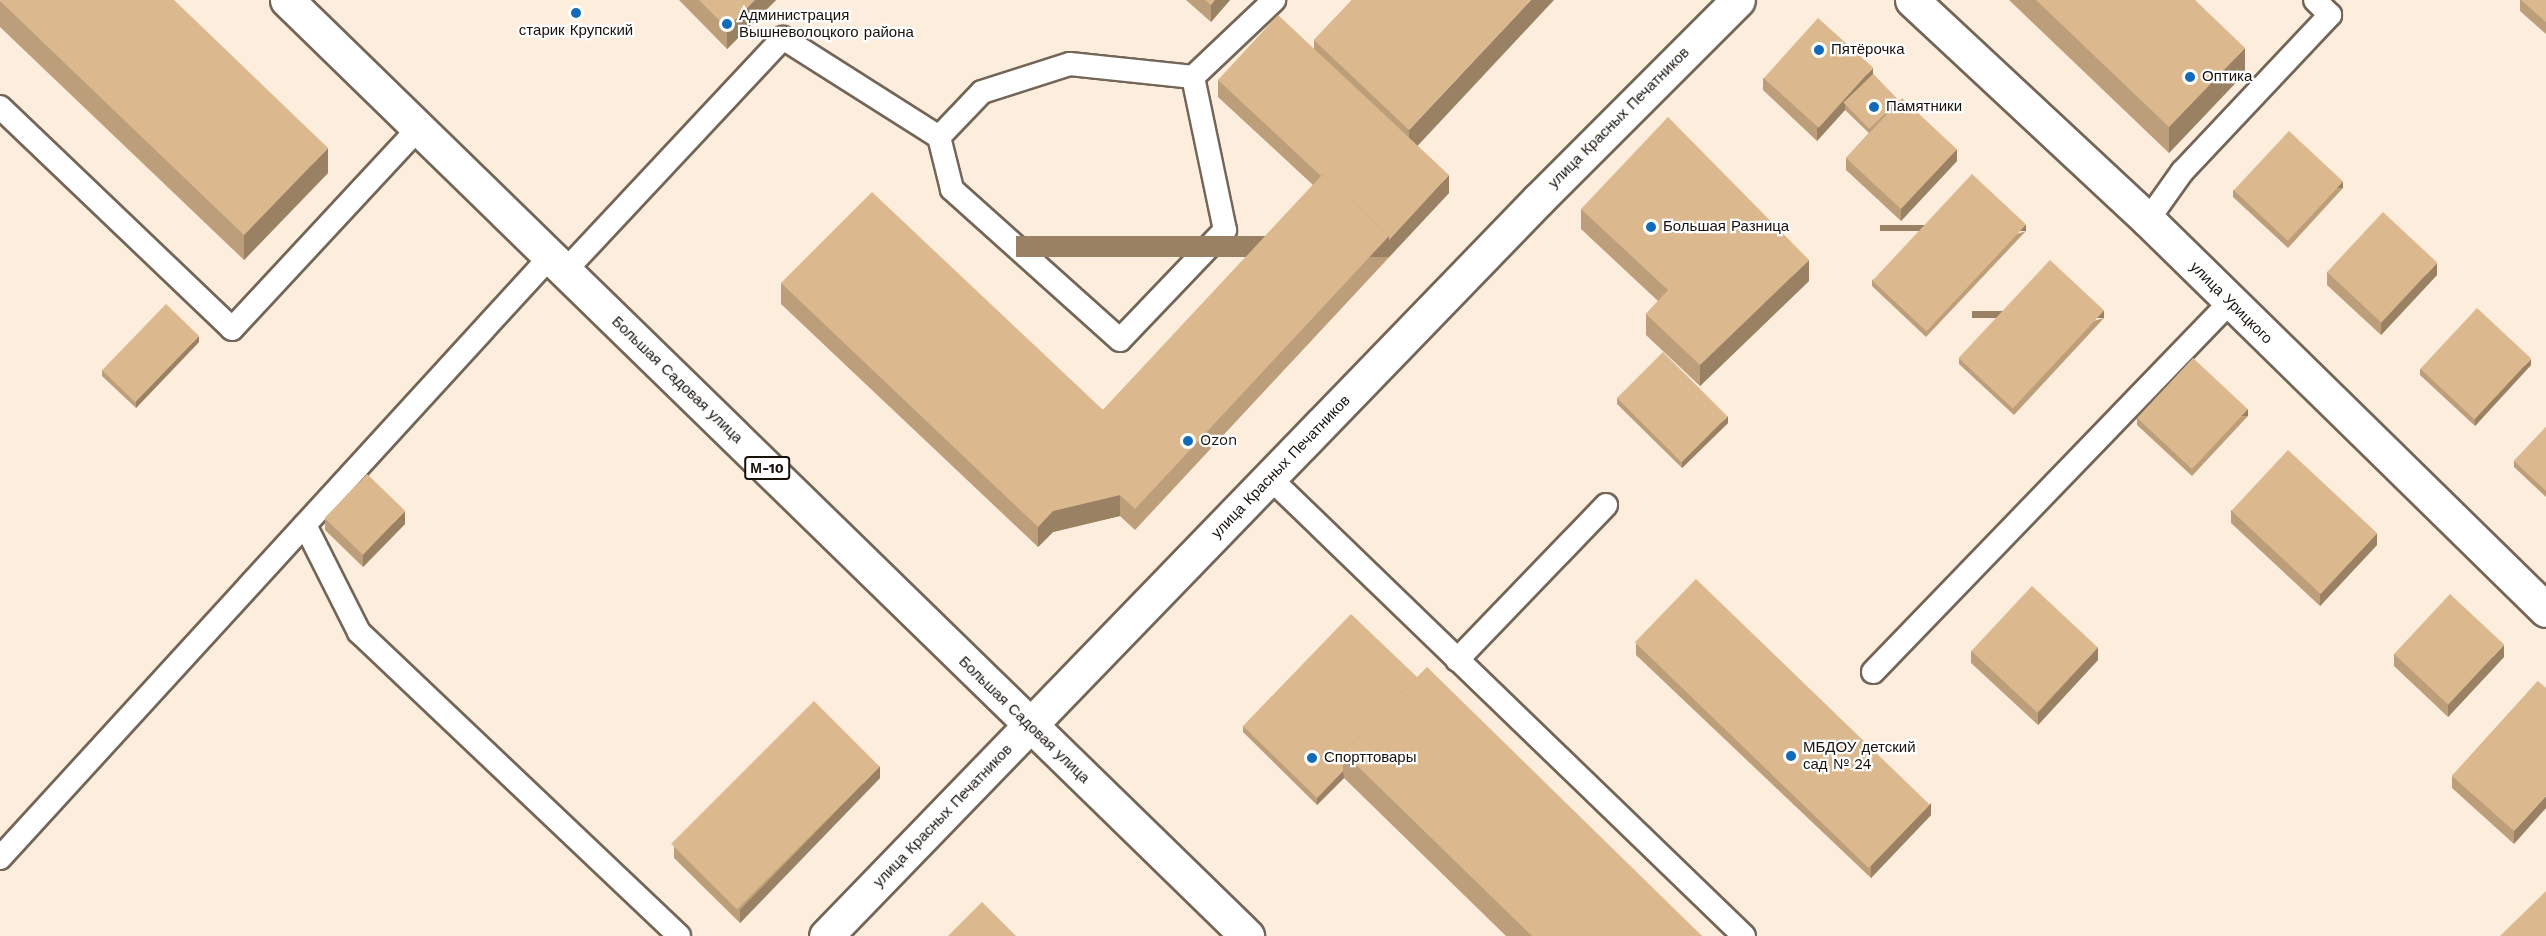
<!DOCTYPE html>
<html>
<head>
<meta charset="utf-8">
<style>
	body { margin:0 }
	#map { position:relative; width:2546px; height:936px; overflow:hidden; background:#fceddd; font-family:"Work Sans",sans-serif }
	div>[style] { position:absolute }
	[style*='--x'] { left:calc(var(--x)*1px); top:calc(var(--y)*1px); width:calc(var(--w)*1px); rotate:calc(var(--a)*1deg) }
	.roads { filter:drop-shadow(2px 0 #736658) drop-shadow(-2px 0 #736658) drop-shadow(0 2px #736658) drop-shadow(0 -2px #736658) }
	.service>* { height:22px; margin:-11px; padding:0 11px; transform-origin:11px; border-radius:11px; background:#fff }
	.minor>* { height:33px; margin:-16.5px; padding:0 16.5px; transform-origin:16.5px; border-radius:16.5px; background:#fff }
	.trunk>* { height:33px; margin:-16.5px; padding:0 16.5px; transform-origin:16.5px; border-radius:16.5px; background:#fff }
	.wall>* { inset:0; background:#bd9e7a }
	.shaded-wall>* { inset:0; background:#9a8163; transform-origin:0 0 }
	.building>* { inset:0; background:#dcb88e; transform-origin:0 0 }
	.dots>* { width:16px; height:16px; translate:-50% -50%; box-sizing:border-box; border:3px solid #fff; border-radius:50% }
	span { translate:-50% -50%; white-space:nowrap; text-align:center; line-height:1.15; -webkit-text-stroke:4.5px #fff; paint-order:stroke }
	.shield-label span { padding:2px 4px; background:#fff; border:2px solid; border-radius:4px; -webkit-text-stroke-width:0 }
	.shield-label { font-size:14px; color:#17120c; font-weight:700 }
	.poi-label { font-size:15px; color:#17120c }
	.left { translate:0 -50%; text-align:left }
	.street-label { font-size:15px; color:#17120c }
</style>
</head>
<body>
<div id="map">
	<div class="roads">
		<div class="service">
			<div style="--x:1193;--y:77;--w:156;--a:78.2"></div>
			<div style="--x:1225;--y:230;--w:152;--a:133.7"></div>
			<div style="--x:1120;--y:340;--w:226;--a:-138.1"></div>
			<div style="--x:952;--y:189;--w:54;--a:-104"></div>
			<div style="--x:939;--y:137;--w:62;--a:-46.3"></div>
			<div style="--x:982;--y:92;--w:92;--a:-17.7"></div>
			<div style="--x:1070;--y:64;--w:124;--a:6"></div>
			<div style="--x:1193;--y:77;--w:112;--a:-43.5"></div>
			<div style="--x:0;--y:107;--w:321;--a:43.7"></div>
			<div style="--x:232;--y:329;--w:275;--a:-47.1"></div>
			<div style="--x:2148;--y:220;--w:59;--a:-54.7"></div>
			<div style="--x:2182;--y:172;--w:216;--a:-46.7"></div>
			<div style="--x:2330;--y:15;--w:21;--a:-135"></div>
			<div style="--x:565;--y:271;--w:319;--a:-46.9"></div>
			<div style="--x:783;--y:38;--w:185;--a:32.4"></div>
			<div style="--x:1270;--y:478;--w:659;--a:44.02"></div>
			<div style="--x:305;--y:525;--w:120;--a:63.2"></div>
			<div style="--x:359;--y:632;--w:441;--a:43.5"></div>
			<div style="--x:1457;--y:660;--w:215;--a:-46.1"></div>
			<div style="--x:1873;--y:672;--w:514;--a:-46.02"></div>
			<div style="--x:0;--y:858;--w:815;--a:-47.54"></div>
		</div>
		<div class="minor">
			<div style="--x:1912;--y:0;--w:323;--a:43"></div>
			<div style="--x:2148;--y:220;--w:557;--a:44.42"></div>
			<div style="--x:826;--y:936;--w:1025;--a:-45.95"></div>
			<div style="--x:1539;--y:199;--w:281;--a:-45"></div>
		</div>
		<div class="trunk">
			<div style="--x:287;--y:0;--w:1341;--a:44.27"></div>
		</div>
	</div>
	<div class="wall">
		<div style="clip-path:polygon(0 0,328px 173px,244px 260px,0 27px)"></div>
		<div style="clip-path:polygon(679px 0,776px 0,727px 49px)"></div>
		<div style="clip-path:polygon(1186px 0,1230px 0,1211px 22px)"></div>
		<div style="clip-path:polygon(1352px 0,1418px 146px,1449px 193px,1135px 530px,1120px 516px,1053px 532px,1038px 547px,781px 304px,781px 283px,1103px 410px,1313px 185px,1218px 97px,1218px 80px,1314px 49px,1314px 40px)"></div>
		<div style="clip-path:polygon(2009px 0,2195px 0,2245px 73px,2169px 153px)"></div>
		<div style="clip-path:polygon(2520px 0,2546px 0,2546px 34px,2520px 11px)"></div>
		<div style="clip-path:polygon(1873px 74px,1957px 161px,1901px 221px,1846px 170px,1846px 158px,1869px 133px,1845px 110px,1817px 141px,1763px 90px,1763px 78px)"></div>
		<div style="clip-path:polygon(2343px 188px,2288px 248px,2233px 197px,2233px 190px)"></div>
		<div style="clip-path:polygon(1581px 209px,1809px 281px,1700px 386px,1646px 335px,1646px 314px,1658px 301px,1581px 229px)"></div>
		<div style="clip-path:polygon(2026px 231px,1926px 337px,1872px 286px,1872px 280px)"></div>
		<div style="clip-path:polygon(2327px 272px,2437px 275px,2381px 335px,2327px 285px)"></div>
		<div style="clip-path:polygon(2104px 318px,2014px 415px,1959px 364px,1959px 358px)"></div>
		<div style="clip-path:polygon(199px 342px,136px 408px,102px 376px,102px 370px)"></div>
		<div style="clip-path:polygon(2531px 365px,2475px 426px,2420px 375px,2420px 369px)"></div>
		<div style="clip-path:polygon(1617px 398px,1728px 423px,1682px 468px,1617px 404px)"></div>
		<div style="clip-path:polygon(2248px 416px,2192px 476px,2137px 425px,2137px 418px)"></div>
		<div style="clip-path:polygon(2546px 427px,2546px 497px,2514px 467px,2514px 461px)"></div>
		<div style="clip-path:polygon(2231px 510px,2377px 545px,2320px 606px,2231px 523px)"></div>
		<div style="clip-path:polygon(325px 518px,405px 524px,363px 567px,325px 530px)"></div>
		<div style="clip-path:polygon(1636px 643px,1931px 815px,1871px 878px,1636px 655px)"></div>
		<div style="clip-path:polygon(1971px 651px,2098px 660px,2038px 725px,1971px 663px)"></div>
		<div style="clip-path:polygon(2394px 654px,2504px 657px,2448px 717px,2394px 666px)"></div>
		<div style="clip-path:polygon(1417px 677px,1702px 936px,1506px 936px,1344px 778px,1317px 805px,1243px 732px,1243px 726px)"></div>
		<div style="clip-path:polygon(2538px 681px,2514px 844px,2452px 788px,2452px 776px)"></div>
		<div style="clip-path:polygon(880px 778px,740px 923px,674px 858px,674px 846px)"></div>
	</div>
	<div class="shaded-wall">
		<div style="clip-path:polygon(755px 0,776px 0,727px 49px,727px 28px)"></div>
		<div style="clip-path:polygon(1215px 0,1230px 0,1211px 22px,1211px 5px)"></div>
		<div style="clip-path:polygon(1531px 0,1554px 0,1409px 155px,1409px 130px)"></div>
		<div style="clip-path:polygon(2245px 48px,2245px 73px,2169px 153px,2169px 127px)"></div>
		<div style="clip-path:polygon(1873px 68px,1873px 81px,1845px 104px,1845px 110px,1817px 141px,1817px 128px)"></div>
		<div style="clip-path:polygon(328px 148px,328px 173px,244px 260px,244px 235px)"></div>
		<div style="clip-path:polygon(1957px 149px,1957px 161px,1901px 221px,1901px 208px)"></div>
		<div style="clip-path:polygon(1449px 175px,1449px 193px,1389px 257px,1389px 240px)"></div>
		<div style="left:2343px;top:182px;width:6px;height:81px;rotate:90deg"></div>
		<div style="left:2026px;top:225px;width:6px;height:146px;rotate:90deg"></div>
		<div style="left:1389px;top:236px;width:21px;height:373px;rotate:90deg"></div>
		<div style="clip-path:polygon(1809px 260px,1809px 281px,1700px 386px,1700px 365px)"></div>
		<div style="clip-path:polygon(2437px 263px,2437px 275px,2381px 335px,2381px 323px)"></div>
		<div style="left:2104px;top:311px;width:7px;height:132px;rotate:90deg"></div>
		<div style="clip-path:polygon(199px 336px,199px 342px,136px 408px,136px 401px)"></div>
		<div style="clip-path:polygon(2531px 359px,2531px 365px,2475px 426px,2475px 419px)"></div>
		<div style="left:2248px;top:409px;width:7px;height:82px;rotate:90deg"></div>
		<div style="clip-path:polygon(1728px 416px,1728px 423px,1682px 468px,1682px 462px)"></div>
		<div style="clip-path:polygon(1120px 495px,1120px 516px,1053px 532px,1038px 547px,1038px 527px,1053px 511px)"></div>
		<div style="clip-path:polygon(405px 511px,405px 524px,363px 567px,363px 555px)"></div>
		<div style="clip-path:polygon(2377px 533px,2377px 545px,2320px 606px,2320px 594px)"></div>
		<div style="clip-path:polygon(2504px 645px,2504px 657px,2448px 717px,2448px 705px)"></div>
		<div style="clip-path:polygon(2098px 647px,2098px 660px,2038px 725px,2038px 713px)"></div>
		<div style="clip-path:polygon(880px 766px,880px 778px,740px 923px,740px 910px)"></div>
		<div style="clip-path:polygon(1343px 771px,1344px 778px,1317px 805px,1317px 798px)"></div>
		<div style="clip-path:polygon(2546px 796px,2546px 808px,2514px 844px,2514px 831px)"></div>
		<div style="clip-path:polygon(1931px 803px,1931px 815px,1871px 878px,1871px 866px)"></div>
	</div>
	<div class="building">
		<div style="clip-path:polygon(0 0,174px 0,328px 148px,244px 235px,0 1px)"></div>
		<div style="clip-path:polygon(699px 0,755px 0,727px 28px)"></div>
		<div style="clip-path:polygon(1205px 0,1215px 0,1211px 5px)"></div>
		<div style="clip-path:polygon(1352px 0,1531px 0,1409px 130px,1314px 40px)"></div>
		<div style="clip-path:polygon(2036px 0,2195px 0,2245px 48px,2169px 127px)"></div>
		<div style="clip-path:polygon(2521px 0,2546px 0,2546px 22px)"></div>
		<div style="clip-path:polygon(1278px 15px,1449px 175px,1389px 240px,1389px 236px,1323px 174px,1321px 176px,1218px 80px)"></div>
		<div style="left:1818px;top:18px;width:74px;height:81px;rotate:42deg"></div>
		<div style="left:1873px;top:74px;width:37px;height:41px;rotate:46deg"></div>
		<div style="left:1902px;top:98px;width:75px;height:82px;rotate:43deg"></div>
		<div style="clip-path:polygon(1668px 117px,1809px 260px,1700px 365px,1646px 314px,1668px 290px,1581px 209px)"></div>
		<div style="left:2289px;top:131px;width:74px;height:81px;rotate:43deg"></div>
		<div style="clip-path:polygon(1323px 174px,1389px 236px,1135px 509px,1120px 495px,1053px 511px,1038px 527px,781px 283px,872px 192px,1103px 410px)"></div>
		<div style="left:1972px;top:174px;width:74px;height:146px;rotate:43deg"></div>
		<div style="left:2383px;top:212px;width:74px;height:82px;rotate:43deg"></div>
		<div style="left:2050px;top:260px;width:74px;height:134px;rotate:43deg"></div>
		<div style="left:166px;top:304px;width:46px;height:92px;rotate:44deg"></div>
		<div style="left:2477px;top:308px;width:74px;height:83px;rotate:43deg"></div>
		<div style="left:1663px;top:352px;width:91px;height:65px;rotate:45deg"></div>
		<div style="left:2193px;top:358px;width:75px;height:82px;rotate:43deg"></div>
		<div style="clip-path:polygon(2546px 427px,2546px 491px,2514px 461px)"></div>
		<div style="left:2288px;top:450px;width:122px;height:83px;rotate:43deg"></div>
		<div style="left:367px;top:474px;width:53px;height:61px;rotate:44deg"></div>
		<div style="left:1696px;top:579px;width:325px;height:88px;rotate:44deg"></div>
		<div style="left:2032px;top:586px;width:90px;height:89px;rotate:43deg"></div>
		<div style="left:2450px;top:594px;width:74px;height:82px;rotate:43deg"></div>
		<div style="clip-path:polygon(1351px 614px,1417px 677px,1343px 752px,1343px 771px,1317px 798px,1243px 726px)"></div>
		<div style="clip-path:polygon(1427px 667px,1702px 936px,1532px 936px,1343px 752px)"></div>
		<div style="clip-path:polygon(2538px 681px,2546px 688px,2546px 796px,2514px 831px,2452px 776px)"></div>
		<div style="left:814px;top:701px;width:93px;height:202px;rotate:45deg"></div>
		<div style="clip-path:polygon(2546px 891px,2546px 936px,2500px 936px)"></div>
		<div style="clip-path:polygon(982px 902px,1016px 936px,948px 936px)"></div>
	</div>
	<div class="dots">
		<div style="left:576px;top:13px;background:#116bb8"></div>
		<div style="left:727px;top:24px;background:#116bb8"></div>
		<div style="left:1819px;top:50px;background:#116bb8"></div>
		<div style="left:2190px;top:77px;background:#116bb8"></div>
		<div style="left:1874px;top:107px;background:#116bb8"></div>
		<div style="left:1651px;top:227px;background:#116bb8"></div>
		<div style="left:1188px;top:441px;background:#116bb8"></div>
		<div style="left:1791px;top:756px;background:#116bb8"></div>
		<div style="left:1312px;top:758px;background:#116bb8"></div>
	</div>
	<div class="shield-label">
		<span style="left:767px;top:468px">М-10</span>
	</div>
	<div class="poi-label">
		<span class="left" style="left:739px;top:24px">Администрация<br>Вышневолоцкого района</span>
		<span style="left:576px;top:31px">старик Крупский</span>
		<span class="left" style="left:1831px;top:50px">Пятёрочка</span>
		<span class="left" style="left:2202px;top:77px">Оптика</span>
		<span class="left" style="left:1886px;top:107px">Памятники</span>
		<span class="left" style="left:1663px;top:227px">Большая Разница</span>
		<span class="left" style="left:1200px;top:441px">Ozon</span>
		<span class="left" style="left:1803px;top:756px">МБДОУ детский<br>сад № 24</span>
		<span class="left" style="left:1324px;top:758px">Спорттовары</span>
	</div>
	<div class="street-label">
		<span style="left:1619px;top:118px;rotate:-45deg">улица Красных Печатников</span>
		<span style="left:2231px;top:303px;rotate:45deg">улица Урицкого</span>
		<span style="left:677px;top:380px;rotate:44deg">Большая Садовая улица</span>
		<span style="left:1281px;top:467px;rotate:-46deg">улица Красных Печатников</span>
		<span style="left:1024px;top:720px;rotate:44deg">Большая Садовая улица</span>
		<span style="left:943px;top:816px;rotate:-46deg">улица Красных Печатников</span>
	</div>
</div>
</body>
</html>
